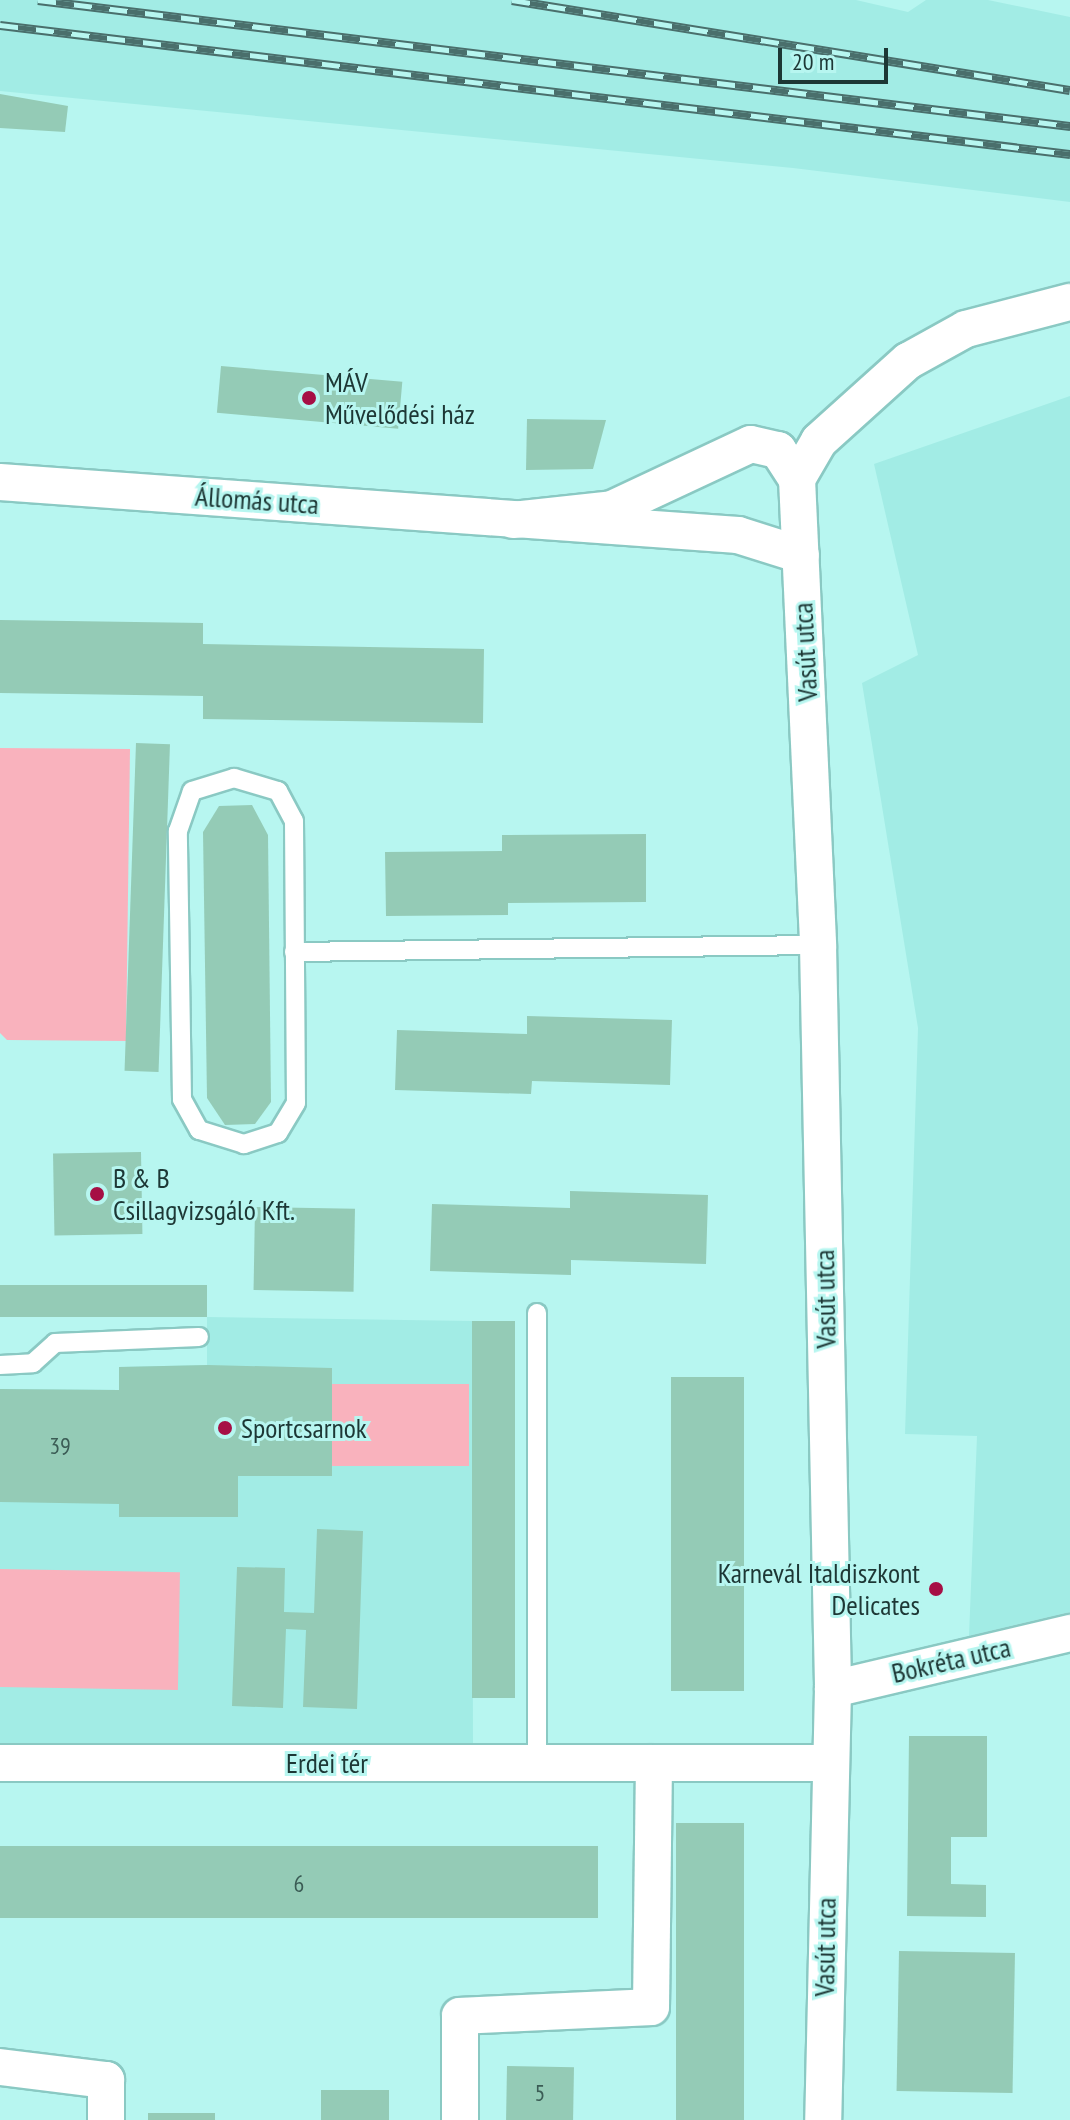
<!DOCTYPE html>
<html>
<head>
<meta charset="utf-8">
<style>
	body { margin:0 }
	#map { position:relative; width:1070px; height:2120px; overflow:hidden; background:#b7f6f0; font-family:"PT Sans Narrow",sans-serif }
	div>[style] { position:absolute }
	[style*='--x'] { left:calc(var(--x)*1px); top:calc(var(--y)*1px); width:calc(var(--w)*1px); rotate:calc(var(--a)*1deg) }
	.built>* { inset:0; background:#a2ece5 }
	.green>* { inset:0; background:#f9b2bd; transform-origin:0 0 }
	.building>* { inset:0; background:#94cbb6; transform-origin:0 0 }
	.roads { filter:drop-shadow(2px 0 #8ac9c3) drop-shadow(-2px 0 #8ac9c3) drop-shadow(0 2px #8ac9c3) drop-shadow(0 -2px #8ac9c3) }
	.service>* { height:18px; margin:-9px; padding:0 9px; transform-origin:9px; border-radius:9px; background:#fff }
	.minor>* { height:36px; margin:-18px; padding:0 18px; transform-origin:18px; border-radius:18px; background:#fff }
	.rail>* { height:9px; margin-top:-4.5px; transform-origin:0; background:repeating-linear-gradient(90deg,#b7f6f0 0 18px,#4a6f6c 0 36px); box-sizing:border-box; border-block:2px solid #4a6f6c }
	.dots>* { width:22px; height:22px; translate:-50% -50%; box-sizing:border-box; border:4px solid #b7f6f0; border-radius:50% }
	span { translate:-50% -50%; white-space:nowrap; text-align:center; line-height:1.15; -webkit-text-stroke:6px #b7f6f0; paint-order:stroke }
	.number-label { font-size:24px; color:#3b5c55 }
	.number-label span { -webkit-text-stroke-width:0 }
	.poi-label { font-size:28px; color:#1d3735 }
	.left { translate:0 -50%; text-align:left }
	.right { translate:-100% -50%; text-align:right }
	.street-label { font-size:28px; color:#1d3735 }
	.scale { position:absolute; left:778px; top:48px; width:110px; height:36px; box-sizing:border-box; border:4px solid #1d3735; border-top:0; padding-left:10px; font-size:24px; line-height:28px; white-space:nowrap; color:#1d3735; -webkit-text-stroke:6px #b7f6f0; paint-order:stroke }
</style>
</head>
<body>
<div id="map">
	<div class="built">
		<div style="clip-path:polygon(0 0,856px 0,908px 12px,926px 0,988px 0,1070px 17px,1070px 202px,793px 168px,0 91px)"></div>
		<div style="clip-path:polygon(1070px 396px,1070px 1612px,969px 1636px,977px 1436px,905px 1434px,918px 1028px,862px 683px,918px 655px,874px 464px)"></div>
		<div style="clip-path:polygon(207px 1317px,472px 1321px,473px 1746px,0 1748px,0 1389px,119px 1390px,119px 1367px,207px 1365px)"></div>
	</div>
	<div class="green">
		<div style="clip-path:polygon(0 748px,130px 749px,126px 1041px,7px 1040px,0 1033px)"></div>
		<div style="left:469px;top:1384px;width:82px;height:137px;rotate:90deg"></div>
		<div style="left:0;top:1569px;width:180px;height:118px;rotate:1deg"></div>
	</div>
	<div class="building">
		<div style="clip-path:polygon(0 94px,68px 106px,65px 132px,0 128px)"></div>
		<div style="left:221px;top:366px;width:182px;height:47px;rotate:5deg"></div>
		<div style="clip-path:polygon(527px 419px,606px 420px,593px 469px,526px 470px)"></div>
		<div style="clip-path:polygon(0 620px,203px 623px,203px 644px,484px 649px,483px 723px,203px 719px,203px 696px,0 693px)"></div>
		<div style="left:136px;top:743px;width:34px;height:328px;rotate:2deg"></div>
		<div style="clip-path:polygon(252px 805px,268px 835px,271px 1102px,255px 1124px,225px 1125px,207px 1098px,203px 832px,219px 806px)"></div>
		<div style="clip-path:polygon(646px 834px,646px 902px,508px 903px,508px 915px,386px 916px,385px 852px,502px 851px,502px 835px)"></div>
		<div style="clip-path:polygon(527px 1016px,672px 1020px,670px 1085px,532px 1081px,531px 1094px,395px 1090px,397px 1030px,527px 1034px)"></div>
		<div style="left:141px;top:1152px;width:82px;height:88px;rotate:89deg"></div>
		<div style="clip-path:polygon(570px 1191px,708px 1195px,706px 1264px,571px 1260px,571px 1275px,430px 1271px,432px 1204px,570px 1208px)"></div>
		<div style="left:255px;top:1207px;width:100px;height:83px;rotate:1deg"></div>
		<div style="left:207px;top:1285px;width:32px;height:207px;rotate:90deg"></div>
		<div style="left:472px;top:1321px;width:43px;height:377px"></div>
		<div style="clip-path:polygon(208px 1365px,332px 1368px,332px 1476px,238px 1476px,238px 1517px,119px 1517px,119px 1504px,0 1502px,0 1389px,119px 1390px,119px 1367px)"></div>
		<div style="left:671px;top:1377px;width:73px;height:314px"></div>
		<div style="clip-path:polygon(317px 1529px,363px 1531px,357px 1709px,303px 1707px,306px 1630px,286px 1629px,283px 1708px,232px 1706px,237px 1567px,285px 1568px,284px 1612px,314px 1613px)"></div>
		<div style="clip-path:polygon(909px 1736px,987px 1736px,987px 1837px,951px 1837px,951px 1884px,986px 1885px,986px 1917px,907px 1916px)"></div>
		<div style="left:676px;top:1823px;width:68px;height:297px"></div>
		<div style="left:0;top:1846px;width:598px;height:72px"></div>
		<div style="left:899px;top:1951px;width:116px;height:140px;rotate:1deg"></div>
		<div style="left:507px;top:2066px;width:67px;height:54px;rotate:1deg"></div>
		<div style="left:389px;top:2090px;width:30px;height:68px;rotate:90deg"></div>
		<div style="left:148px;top:2113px;width:67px;height:7px"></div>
	</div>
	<div class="roads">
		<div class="service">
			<div style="--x:234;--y:778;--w:46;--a:16.5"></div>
			<div style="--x:278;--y:791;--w:34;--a:62"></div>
			<div style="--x:294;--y:821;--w:282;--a:89.6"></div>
			<div style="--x:296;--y:1103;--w:35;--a:121"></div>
			<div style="--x:278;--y:1133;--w:36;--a:162"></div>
			<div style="--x:244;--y:1144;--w:47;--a:-162.7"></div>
			<div style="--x:199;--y:1130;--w:35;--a:-119"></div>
			<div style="--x:182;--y:1099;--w:268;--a:-90.9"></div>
			<div style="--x:178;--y:831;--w:42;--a:-70.7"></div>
			<div style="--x:192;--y:791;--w:44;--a:-17.2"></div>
			<div style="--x:294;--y:952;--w:524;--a:-0.77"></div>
			<div style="--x:0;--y:1365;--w:33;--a:-3"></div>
			<div style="--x:33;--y:1363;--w:30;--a:-42"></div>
			<div style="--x:55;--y:1343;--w:144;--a:-2.4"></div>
			<div style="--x:537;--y:1763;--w:450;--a:-90"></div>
		</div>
		<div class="minor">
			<div style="--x:797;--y:479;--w:44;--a:-59.9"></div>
			<div style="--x:819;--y:441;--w:120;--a:-42"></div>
			<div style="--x:908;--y:361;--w:66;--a:-28.9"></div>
			<div style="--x:966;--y:329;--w:107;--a:-14.6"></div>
			<div style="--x:0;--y:482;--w:740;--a:4.11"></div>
			<div style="--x:738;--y:535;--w:66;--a:17.6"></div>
			<div style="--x:513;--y:520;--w:100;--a:-6.3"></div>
			<div style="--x:612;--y:509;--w:153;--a:-25.1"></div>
			<div style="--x:751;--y:444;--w:28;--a:13"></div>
			<div style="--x:778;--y:450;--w:35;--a:57"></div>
			<div style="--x:797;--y:479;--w:466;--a:87.4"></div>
			<div style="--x:818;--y:945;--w:744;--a:88.84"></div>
			<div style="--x:833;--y:1689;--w:431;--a:91.3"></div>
			<div style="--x:833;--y:1689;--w:244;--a:-13.3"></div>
			<div style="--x:0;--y:1763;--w:827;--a:0"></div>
			<div style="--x:0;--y:2067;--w:107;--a:7"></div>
			<div style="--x:106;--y:2080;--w:40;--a:90"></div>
			<div style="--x:460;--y:2120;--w:104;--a:-90"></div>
			<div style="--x:460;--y:2016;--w:191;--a:-2.7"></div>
			<div style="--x:651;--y:2007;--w:244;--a:-89.3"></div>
		</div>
	</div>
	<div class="rail">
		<div style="--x:38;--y:0;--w:1040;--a:6.96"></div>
		<div style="--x:512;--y:0;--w:565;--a:9.16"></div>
		<div style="--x:0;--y:25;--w:1078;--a:6.87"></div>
	</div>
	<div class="dots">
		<div style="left:309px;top:398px;background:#a60f45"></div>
		<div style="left:97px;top:1194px;background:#a60f45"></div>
		<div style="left:225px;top:1428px;background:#a60f45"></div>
		<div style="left:936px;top:1589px;background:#a60f45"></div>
	</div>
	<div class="number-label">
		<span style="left:60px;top:1446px">39</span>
		<span style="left:299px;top:1884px">6</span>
		<span style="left:540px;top:2093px">5</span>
	</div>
	<div class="poi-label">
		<span class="left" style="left:325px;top:398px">MÁV<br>Művelődési ház</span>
		<span class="left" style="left:113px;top:1194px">B &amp; B<br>Csillagvizsgáló Kft.</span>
		<span class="left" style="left:241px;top:1428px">Sportcsarnok</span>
		<span class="right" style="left:920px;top:1589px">Karnevál Italdiszkont<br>Delicates</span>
	</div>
	<div class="street-label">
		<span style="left:257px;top:500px;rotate:4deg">Állomás utca</span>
		<span style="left:805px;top:652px;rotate:-93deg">Vasút utca</span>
		<span style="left:825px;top:1299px;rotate:-91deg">Vasút utca</span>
		<span style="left:951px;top:1660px;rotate:-13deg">Bokréta utca</span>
		<span style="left:327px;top:1763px">Erdei tér</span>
		<span style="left:825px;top:1947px;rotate:-89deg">Vasút utca</span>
	</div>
	<div class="scale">20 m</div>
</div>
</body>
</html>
